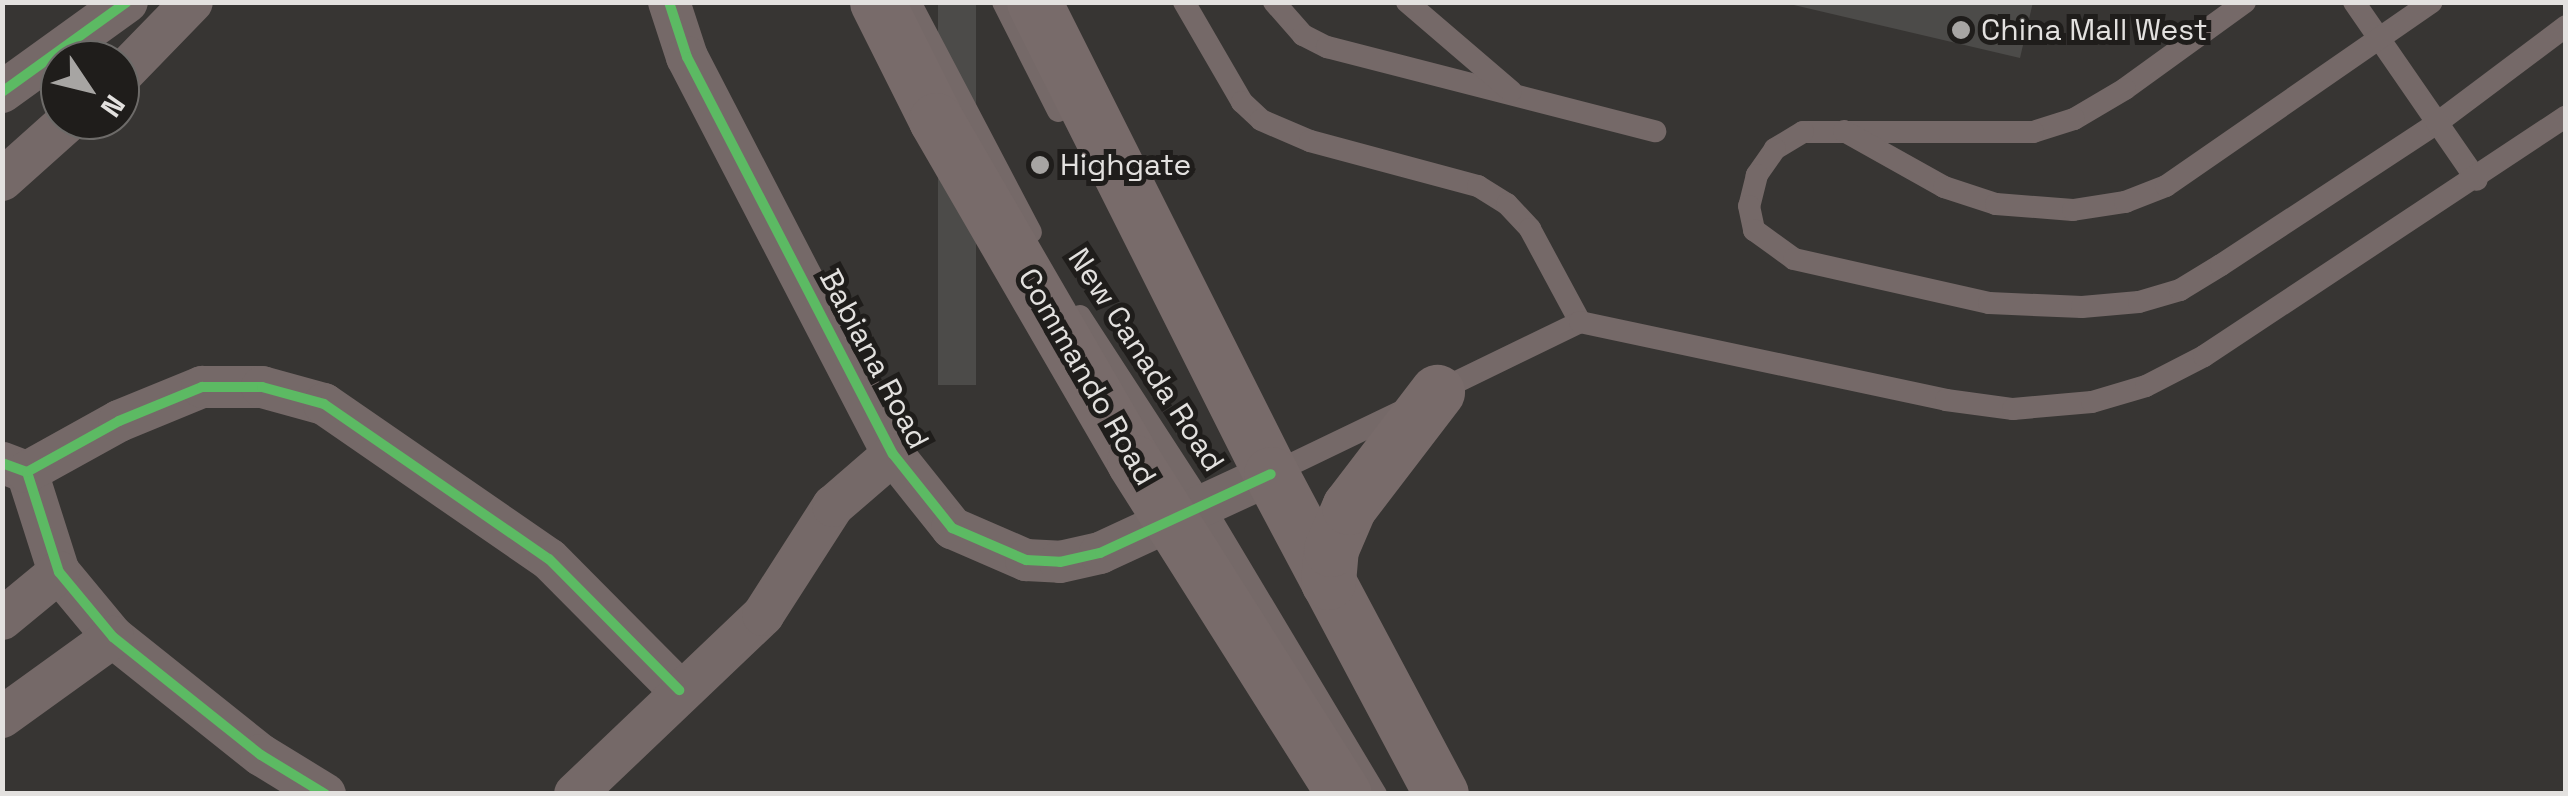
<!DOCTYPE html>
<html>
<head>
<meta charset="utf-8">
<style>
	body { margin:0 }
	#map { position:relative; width:2568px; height:796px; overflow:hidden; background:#373533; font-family:"Space Grotesk",sans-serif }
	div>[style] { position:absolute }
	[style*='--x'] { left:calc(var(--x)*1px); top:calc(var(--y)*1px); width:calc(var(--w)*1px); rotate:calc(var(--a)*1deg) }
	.building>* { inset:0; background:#4c4b49; transform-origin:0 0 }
	.lane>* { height:22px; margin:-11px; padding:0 11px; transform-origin:11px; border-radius:11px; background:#756968 }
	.street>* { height:42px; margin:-21px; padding:0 21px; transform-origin:21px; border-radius:21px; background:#756968 }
	.secondary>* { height:55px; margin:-27.5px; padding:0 27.5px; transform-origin:27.5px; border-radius:27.5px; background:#786b6a }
	.cycleway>* { height:10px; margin:-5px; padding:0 5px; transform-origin:5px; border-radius:5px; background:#5cba63 }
	.dots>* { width:28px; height:28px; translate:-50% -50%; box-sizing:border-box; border:5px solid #1f1d1b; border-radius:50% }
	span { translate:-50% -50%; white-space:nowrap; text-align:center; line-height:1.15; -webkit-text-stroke:10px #1f1d1b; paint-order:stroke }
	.poi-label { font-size:30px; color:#e3e1df }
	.left { translate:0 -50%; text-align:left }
	.street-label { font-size:30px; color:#e3e1df }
	.frame { position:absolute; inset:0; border:5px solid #e3e1df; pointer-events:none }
	.north { position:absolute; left:40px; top:40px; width:100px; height:100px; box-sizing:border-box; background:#1f1d1b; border:2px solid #6d6b69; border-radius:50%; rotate:125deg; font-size:28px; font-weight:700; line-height:40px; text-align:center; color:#e3e1df }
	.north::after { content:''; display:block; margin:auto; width:35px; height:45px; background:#a7a5a3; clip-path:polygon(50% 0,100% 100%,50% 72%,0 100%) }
</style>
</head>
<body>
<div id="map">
	<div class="building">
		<div style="left:938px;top:2px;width:38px;height:383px"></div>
		<div style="clip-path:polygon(1781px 2px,2033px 2px,2020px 58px)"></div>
	</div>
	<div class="lane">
		<div style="--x:910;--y:2;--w:260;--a:62.3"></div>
		<div style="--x:1003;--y:2;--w:122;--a:63.2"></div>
		<div style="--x:1184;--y:2;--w:116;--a:59.9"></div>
		<div style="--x:1242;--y:102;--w:26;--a:43"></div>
		<div style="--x:1261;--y:120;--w:53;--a:23.2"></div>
		<div style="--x:1310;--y:141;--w:174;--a:15"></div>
		<div style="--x:1478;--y:186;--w:34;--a:32"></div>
		<div style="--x:1507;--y:204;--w:34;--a:47"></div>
		<div style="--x:1530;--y:229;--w:106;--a:61.7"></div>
		<div style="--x:1274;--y:2;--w:44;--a:48.7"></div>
		<div style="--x:1303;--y:35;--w:27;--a:27"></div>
		<div style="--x:1327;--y:47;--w:339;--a:14.4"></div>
		<div style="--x:1407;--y:2;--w:137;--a:40.6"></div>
		<div style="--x:2245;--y:2;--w:148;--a:144.1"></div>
		<div style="--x:2125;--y:89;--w:59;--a:149.5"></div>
		<div style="--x:2074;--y:119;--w:43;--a:162.4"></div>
		<div style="--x:2033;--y:132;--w:230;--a:180"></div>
		<div style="--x:1803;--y:132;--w:33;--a:149"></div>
		<div style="--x:1775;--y:149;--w:32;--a:125"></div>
		<div style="--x:1757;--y:175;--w:32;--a:104"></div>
		<div style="--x:1749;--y:206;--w:25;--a:78"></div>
		<div style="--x:1754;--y:230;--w:49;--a:35.9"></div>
		<div style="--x:1794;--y:259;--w:200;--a:12.7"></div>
		<div style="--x:1989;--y:303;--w:93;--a:2.5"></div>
		<div style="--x:2082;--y:307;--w:57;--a:-5"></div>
		<div style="--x:2139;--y:302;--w:43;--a:-16.3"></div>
		<div style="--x:2180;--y:290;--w:48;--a:-31.4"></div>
		<div style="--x:2221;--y:265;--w:258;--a:-33.3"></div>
		<div style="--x:2437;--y:123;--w:161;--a:-36.9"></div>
		<div style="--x:2354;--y:2;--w:216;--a:55.4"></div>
		<div style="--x:1844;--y:131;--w:115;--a:29.2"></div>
		<div style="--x:1944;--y:187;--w:55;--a:18.1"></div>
		<div style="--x:1996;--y:204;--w:77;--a:4.5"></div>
		<div style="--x:2073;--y:210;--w:53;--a:-8.7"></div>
		<div style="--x:2125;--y:202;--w:44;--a:-21.3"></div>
		<div style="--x:2166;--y:186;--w:323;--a:-34.7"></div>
		<div style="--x:1080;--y:316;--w:228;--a:57"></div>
		<div style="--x:1204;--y:507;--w:335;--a:59.1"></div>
		<div style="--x:1436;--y:392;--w:160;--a:-25.9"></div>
		<div style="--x:1580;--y:322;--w:374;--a:12"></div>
		<div style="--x:1946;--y:400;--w:68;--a:7.7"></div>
		<div style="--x:2013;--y:409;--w:79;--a:-5.1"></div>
		<div style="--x:2092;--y:402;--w:56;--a:-16.5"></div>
		<div style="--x:2146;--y:386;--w:65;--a:-27.3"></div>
		<div style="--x:2204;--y:356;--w:434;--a:-33.5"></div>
		<div style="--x:1271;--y:474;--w:148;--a:-25.7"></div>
	</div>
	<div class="street">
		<div style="--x:669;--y:2;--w:58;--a:71.9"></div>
		<div style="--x:687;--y:57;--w:447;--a:62.6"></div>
		<div style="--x:893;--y:454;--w:95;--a:51.4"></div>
		<div style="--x:952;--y:528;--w:81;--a:23.4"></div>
		<div style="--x:1026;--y:560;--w:34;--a:3"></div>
		<div style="--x:1060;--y:562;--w:41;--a:-12.7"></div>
		<div style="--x:1100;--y:553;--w:188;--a:-24.8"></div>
		<div style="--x:120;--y:76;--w:103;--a:-45.8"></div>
		<div style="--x:2;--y:92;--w:154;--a:-35.8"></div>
		<div style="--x:2;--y:180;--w:90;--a:-41.8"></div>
		<div style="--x:3;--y:463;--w:26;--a:21"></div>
		<div style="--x:27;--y:472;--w:105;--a:72.3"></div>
		<div style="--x:59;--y:572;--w:85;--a:50.3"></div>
		<div style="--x:113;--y:637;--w:189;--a:38.6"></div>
		<div style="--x:261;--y:755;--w:75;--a:31.4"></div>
		<div style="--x:27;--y:472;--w:105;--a:-29"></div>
		<div style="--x:119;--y:421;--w:90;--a:-22.3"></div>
		<div style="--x:202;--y:387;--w:60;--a:0"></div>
		<div style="--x:262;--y:387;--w:64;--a:15.3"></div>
		<div style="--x:324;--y:404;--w:273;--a:34.6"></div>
		<div style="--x:549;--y:559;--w:185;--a:45.2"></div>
		<div style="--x:2;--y:619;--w:74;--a:-39.5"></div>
		<div style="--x:2;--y:717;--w:137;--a:-35.8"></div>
		<div style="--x:575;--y:794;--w:260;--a:-43.6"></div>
		<div style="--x:763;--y:615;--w:130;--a:-57.3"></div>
		<div style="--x:833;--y:506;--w:79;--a:-40.9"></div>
	</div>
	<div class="secondary">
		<div style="--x:877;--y:2;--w:132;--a:63.4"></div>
		<div style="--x:936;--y:120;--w:395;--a:59.9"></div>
		<div style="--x:1134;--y:462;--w:393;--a:57.7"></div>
		<div style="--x:1034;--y:2;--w:528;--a:63.34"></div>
		<div style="--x:1271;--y:474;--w:362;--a:62"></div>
		<div style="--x:1328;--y:582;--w:33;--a:-85"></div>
		<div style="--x:1331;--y:549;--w:46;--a:-66.8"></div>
		<div style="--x:1349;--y:507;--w:145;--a:-52.6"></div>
	</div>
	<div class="cycleway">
		<div style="--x:669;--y:2;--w:58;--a:71.9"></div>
		<div style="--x:687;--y:57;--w:447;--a:62.6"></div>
		<div style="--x:893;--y:454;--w:95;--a:51.4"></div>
		<div style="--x:952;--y:528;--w:81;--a:23.4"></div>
		<div style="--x:1026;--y:560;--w:34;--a:3"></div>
		<div style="--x:1060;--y:562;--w:41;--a:-12.7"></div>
		<div style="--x:1100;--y:553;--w:188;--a:-24.8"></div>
		<div style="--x:2;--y:92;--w:154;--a:-35.8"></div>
		<div style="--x:2;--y:463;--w:27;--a:20"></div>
		<div style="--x:27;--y:472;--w:105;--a:72.3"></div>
		<div style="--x:59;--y:572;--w:85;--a:50.3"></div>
		<div style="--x:113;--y:637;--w:189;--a:38.6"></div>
		<div style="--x:261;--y:755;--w:75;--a:31.4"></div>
		<div style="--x:27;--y:472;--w:105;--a:-29"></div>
		<div style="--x:119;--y:421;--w:90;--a:-22.3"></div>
		<div style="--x:202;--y:387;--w:60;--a:0"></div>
		<div style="--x:262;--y:387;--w:64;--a:15.3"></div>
		<div style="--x:324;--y:404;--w:273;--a:34.6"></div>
		<div style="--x:549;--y:559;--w:185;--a:45.2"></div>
	</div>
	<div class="dots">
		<div style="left:1961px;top:30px;background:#a7a5a3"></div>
		<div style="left:1040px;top:165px;background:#a7a5a3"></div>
	</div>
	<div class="poi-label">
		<span class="left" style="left:1981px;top:30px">China Mall West</span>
		<span class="left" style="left:1060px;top:165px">Highgate</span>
	</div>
	<div class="street-label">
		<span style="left:874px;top:359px;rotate:62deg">Babiana Road</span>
		<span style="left:1146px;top:360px;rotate:57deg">New Canada Road</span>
		<span style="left:1087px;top:377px;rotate:60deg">Commando Road</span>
	</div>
	<div class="frame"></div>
	<div class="north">N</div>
</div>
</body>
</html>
